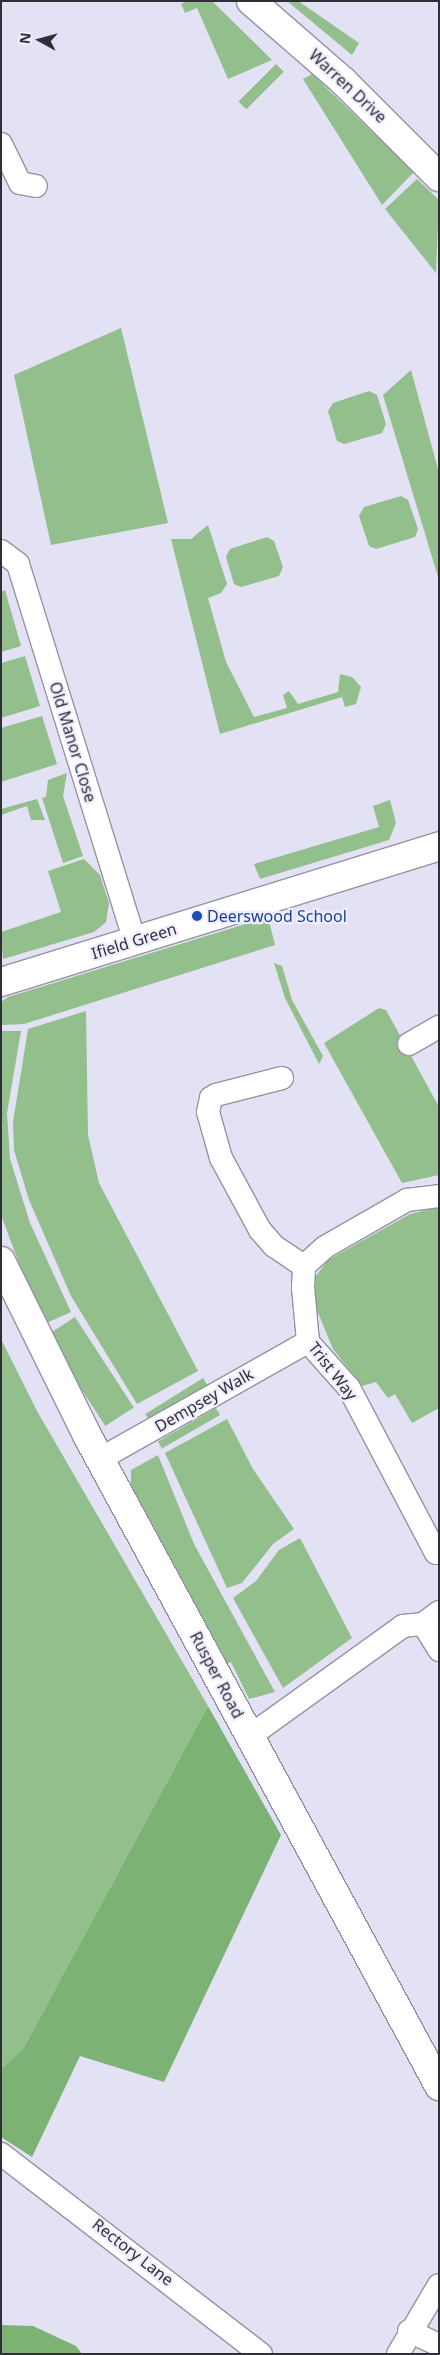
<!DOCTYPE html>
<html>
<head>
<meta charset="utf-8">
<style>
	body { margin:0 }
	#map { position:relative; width:440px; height:2355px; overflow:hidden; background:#e3e1f4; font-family:"Noto Sans",sans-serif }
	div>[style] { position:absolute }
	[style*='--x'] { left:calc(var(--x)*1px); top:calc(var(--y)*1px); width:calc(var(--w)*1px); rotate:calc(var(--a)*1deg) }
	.green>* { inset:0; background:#93bf8c; transform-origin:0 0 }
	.forest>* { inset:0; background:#7cb374 }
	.roads { filter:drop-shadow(1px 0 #9492a4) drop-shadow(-1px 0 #9492a4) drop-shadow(0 1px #9492a4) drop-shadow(0 -1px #9492a4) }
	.minor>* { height:22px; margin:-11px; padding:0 11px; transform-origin:11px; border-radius:11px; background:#fff }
	.tertiary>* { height:28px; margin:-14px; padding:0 14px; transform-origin:14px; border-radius:14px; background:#fff }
	.dots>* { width:14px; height:14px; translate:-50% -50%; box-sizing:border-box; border:2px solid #f0eefe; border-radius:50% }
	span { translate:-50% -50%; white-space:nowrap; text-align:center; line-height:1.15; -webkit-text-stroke:4.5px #f0eefe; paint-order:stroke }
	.street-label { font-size:16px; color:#302f37 }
	.transit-label { font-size:16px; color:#164399 }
	.left { translate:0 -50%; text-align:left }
	.frame { position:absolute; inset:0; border:2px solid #302f37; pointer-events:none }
	.north { position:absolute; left:15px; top:15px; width:50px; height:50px; -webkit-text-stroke:4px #f0eefe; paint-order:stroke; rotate:277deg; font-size:14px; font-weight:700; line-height:20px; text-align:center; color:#302f37 }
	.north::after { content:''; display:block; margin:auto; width:18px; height:22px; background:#302f37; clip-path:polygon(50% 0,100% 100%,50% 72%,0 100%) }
</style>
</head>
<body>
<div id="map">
	<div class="green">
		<div style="clip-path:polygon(187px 1px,212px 1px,272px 60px,228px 79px,197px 8px,185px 13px,181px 4px)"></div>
		<div style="clip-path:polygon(287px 1px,298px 1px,359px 43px,352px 55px)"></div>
		<div style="left:276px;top:64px;width:11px;height:53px;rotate:45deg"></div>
		<div style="clip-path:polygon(312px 74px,414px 172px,382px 205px,303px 79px)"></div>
		<div style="clip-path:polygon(417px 179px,439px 200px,436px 273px,385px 209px)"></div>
		<div style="clip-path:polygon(121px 328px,168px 523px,51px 545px,14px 375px)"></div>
		<div style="clip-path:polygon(411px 370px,439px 473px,439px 580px,383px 395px)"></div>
		<div style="clip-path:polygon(369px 391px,377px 395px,386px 424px,382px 433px,344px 444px,337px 441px,328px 411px,333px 403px)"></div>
		<div style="clip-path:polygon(401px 496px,408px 500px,418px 529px,415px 537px,376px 549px,369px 546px,359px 516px,364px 507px)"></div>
		<div style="clip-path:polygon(208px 525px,227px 584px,221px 593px,208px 598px,226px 662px,254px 717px,287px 708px,283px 695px,289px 691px,298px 704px,338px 692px,340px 674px,352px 677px,361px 687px,356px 704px,345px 707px,342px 697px,220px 734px,171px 539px,191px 539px)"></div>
		<div style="clip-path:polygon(267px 537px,274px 541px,283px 567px,279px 576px,241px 587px,234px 584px,226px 557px,230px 549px)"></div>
		<div style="clip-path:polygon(5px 590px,21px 646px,1px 652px,1px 592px)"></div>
		<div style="clip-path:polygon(25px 656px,40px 706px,1px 718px,1px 663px)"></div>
		<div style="clip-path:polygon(42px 716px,57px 764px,1px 782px,1px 728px)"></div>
		<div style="clip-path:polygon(67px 773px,63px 796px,83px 856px,63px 863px,42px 798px,46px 797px,48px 780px)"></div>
		<div style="clip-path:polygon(37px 799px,45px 820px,31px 820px,27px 806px,1px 815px,1px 809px)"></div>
		<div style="clip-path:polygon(390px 800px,396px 823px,389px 840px,260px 879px,254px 864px,379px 827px,373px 806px)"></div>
		<div style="clip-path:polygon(84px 859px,100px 875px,109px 903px,106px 922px,94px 932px,3px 959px,1px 932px,61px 912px,48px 871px)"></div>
		<div style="clip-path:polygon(268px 917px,275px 945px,24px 1024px,1px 1025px,1px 1002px,8px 997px)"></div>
		<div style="clip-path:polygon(274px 963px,282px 966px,292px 1000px,323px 1056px,319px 1064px,285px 998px)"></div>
		<div style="clip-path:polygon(379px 1008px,386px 1010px,439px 1107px,439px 1175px,402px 1183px,324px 1043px)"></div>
		<div style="clip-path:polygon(86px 1011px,88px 1135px,99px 1183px,198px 1371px,137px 1404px,71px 1296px,29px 1200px,14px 1150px,13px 1122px,28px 1029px)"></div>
		<div style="clip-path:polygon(1px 1031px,21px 1031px,7px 1113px,10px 1159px,30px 1223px,71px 1312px,42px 1325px,1px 1215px)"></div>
		<div style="clip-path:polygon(439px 1207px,439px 1408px,412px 1423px,395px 1394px,388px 1398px,376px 1382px,362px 1386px,333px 1349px,314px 1303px,316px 1276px,328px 1260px,410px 1214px)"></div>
		<div style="left:75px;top:1317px;width:108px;height:34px;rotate:57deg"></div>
		<div style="clip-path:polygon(1px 1339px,37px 1411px,208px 1706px,23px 2049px,1px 2069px)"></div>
		<div style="left:203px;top:1378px;width:9px;height:68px;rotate:58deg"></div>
		<div style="left:216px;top:1408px;width:8px;height:67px;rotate:60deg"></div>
		<div style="clip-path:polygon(227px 1419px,253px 1469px,294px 1529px,273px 1544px,242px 1583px,227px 1588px,165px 1453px)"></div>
		<div style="clip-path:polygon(158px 1455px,194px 1544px,275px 1692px,249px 1699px,231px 1662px,223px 1666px,131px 1489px,131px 1470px)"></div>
		<div style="clip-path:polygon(300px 1538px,352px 1638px,283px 1688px,233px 1598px,256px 1581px,279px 1550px)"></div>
	</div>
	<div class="forest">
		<div style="clip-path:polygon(208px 1706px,281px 1835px,164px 2082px,80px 2056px,32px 2157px,1px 2137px,1px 2069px,23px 2049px)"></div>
		<div style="clip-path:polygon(1px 2325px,33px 2326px,76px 2346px,82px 2354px,1px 2354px)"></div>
	</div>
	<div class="roads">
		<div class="minor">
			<div style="--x:1;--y:144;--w:43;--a:64"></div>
			<div style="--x:20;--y:183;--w:16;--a:11"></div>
			<div style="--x:1;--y:551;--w:21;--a:37"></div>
			<div style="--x:18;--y:564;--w:395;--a:72.8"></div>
			<div style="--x:409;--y:1044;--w:34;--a:-30"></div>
			<div style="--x:282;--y:1078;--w:68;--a:165.6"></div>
			<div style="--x:216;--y:1095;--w:6;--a:149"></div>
			<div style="--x:211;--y:1098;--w:14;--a:102"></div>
			<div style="--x:208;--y:1112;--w:48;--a:74.2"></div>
			<div style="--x:221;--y:1158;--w:82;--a:61.6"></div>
			<div style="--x:260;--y:1230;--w:21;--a:49"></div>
			<div style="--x:274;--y:1246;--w:36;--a:34"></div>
			<div style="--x:100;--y:1459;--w:239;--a:-29.4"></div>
			<div style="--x:436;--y:1553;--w:187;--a:-117.8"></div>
			<div style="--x:349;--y:1388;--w:62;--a:-131.7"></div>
			<div style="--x:308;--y:1342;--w:55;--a:-95.2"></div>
			<div style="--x:303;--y:1287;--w:21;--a:-87"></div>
			<div style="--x:304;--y:1266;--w:28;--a:-42"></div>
			<div style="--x:325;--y:1247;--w:95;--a:-29.8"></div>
			<div style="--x:407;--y:1200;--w:32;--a:-7"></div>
			<div style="--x:423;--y:1624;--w:31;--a:58"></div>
			<div style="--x:250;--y:1736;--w:188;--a:-35.7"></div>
			<div style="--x:403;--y:1626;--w:20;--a:-6"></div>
			<div style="--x:423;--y:1624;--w:20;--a:-37"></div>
			<div style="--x:1;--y:2154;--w:328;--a:37.6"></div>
			<div style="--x:409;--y:2331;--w:33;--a:25"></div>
			<div style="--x:398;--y:2354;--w:80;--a:-59.3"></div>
		</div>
		<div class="tertiary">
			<div style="--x:251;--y:1;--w:122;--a:41"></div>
			<div style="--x:343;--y:81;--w:136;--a:45"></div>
			<div style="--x:1;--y:982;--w:459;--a:-17.2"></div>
			<div style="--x:1;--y:1261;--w:196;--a:63.7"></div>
			<div style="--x:88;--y:1437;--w:738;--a:61.59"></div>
		</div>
	</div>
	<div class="dots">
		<div style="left:197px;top:916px;background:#1a4fb4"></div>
	</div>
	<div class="street-label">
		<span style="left:348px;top:86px;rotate:43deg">Warren Drive</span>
		<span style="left:73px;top:742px;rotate:73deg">Old Manor Close</span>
		<span style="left:134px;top:941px;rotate:-17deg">Ifield Green</span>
		<span style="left:333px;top:1371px;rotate:52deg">Trist Way</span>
		<span style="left:204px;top:1400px;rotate:-30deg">Dempsey Walk</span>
		<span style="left:217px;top:1675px;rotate:62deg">Rusper Road</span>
		<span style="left:133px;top:2252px;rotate:38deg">Rectory Lane</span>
	</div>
	<div class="transit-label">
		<span class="left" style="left:207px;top:916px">Deerswood School</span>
	</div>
	<div class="frame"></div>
	<div class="north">N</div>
</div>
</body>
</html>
